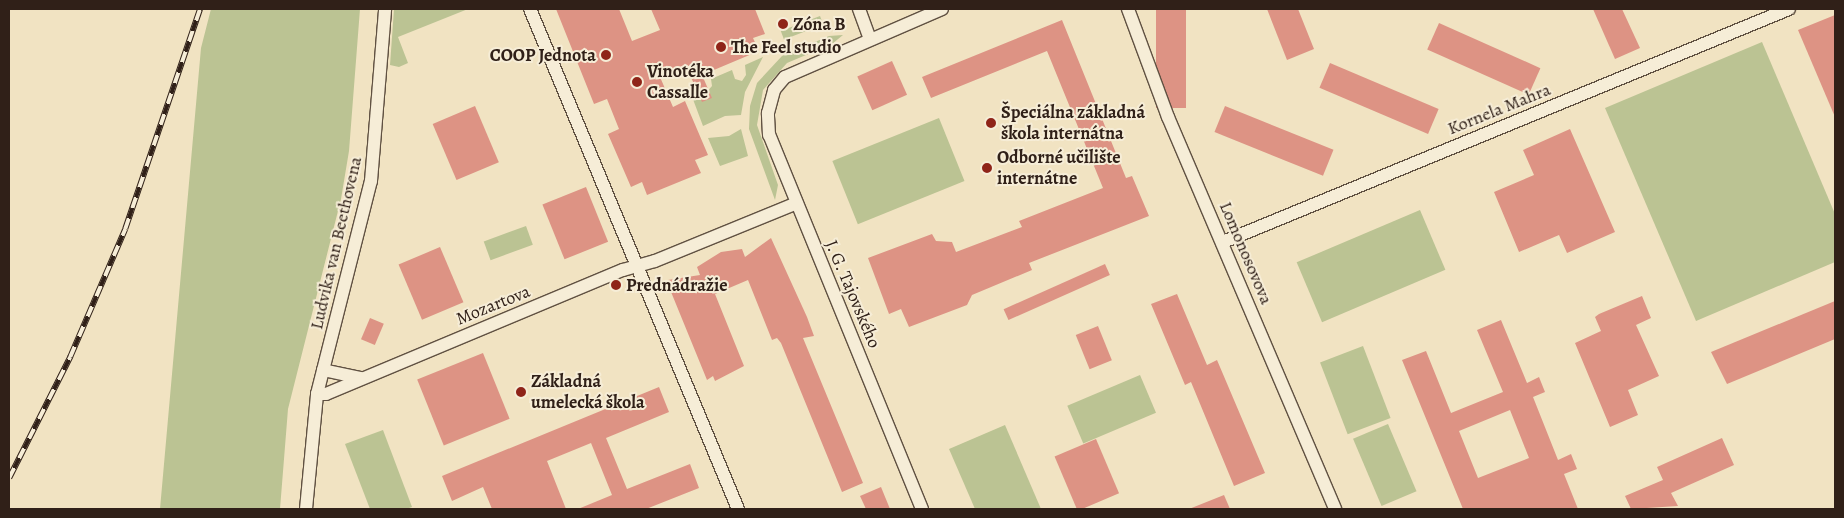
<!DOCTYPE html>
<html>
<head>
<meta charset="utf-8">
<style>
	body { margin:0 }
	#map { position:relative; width:1844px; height:518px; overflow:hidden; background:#f1e3c2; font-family:Alegreya,serif }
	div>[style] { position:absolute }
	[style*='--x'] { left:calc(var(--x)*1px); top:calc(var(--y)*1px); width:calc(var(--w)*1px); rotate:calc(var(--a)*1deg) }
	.green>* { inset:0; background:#bbc393; transform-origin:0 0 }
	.building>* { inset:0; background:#dd9384; transform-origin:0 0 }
	.roads { filter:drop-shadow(1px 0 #605142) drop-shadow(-1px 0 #605142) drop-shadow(0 1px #605142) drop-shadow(0 -1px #605142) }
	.street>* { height:12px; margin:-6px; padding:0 6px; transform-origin:6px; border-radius:6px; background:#f6edd7 }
	.rail>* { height:5.5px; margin-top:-2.75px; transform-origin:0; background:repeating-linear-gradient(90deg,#f6edd7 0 11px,#302018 0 22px); box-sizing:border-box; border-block:1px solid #302018 }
	.dots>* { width:14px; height:14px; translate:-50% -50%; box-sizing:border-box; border:2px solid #f6edd7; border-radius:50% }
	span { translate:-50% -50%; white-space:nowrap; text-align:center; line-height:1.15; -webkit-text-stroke:4px #f6edd7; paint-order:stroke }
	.poi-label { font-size:18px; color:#302018; font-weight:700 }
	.left { translate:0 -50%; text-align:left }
	.right { translate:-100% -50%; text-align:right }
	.street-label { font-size:18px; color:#302018 }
	.frame { position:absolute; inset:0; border:10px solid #302018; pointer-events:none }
</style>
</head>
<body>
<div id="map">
	<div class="green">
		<div style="clip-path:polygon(211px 9px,360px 9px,349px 151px,341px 199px,288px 409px,280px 509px,160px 509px,201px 48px)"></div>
		<div style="clip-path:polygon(394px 9px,468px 9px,398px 37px,408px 63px,399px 67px,390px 65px)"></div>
		<div style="left:820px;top:16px;width:9px;height:42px;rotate:69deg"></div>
		<div style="clip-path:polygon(843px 35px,832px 44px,787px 63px,763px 90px,757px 125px,778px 185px,775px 200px,749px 129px,750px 106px,757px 83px,782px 56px,829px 36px)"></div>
		<div style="clip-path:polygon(1762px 42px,1835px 214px,1835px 262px,1696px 321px,1605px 108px)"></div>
		<div style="clip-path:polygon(763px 57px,745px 92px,741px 115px,725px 116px,703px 126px,691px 94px,704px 95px,712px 86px,711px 79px,732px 70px,735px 79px,742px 81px,746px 75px,745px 65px)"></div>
		<div style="left:939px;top:118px;width:68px;height:115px;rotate:68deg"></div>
		<div style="clip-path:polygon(741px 129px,748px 156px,720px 166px,708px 138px,729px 136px)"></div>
		<div style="left:1420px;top:210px;width:65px;height:134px;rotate:67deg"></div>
		<div style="left:526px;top:226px;width:20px;height:45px;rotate:70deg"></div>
		<div style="left:1363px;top:346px;width:77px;height:46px;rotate:69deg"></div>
		<div style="left:1140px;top:375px;width:41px;height:79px;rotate:67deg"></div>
		<div style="left:1388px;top:424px;width:73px;height:38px;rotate:67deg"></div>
		<div style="clip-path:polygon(1005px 425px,1041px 509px,975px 509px,949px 449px)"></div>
		<div style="clip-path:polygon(383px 430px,412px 507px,406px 509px,370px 509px,345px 444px)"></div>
	</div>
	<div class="building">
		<div style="clip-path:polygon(556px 9px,619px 9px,632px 41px,660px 30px,651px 9px,755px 9px,765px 34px,753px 38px,759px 51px,702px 75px,712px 98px,702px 102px,686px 66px,660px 77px,673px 107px,685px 101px,708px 155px,695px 160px,701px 173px,647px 195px,642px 182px,631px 187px,608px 134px,619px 129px,607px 99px,594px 104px)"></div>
		<div style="left:1156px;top:9px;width:30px;height:99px"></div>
		<div style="clip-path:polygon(1267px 9px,1298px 9px,1314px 49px,1287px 60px)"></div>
		<div style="clip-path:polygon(1593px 9px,1622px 9px,1640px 48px,1615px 59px)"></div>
		<div style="clip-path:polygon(1835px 15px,1835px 117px,1798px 30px)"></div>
		<div style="clip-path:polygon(1062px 20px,1126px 178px,1132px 176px,1149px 216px,1029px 263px,1032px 270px,972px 295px,967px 305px,909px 327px,901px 309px,889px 314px,868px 258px,932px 234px,936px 241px,952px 242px,956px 252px,1022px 227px,1019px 221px,1103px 188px,1047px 51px,931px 98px,922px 77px)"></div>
		<div style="left:1439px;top:23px;width:111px;height:29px;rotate:24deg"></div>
		<div style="left:892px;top:61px;width:37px;height:38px;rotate:66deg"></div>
		<div style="left:1330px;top:63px;width:118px;height:27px;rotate:23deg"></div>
		<div style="left:475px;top:106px;width:61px;height:46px;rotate:67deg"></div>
		<div style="left:1225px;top:106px;width:117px;height:28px;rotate:22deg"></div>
		<div style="clip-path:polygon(1570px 129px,1615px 232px,1567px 253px,1559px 235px,1519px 252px,1494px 192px,1534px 175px,1523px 150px)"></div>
		<div style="left:586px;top:187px;width:59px;height:47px;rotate:68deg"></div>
		<div style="clip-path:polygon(771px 238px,807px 317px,814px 336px,803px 338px,863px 483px,842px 492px,781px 343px,777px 338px,772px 340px,748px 280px,715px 294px,744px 366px,715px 381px,713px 376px,707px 380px,669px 287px,668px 280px,700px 275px,697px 267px,721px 252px,742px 249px,745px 257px)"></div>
		<div style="left:440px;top:247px;width:60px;height:45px;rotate:67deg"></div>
		<div style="left:1105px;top:264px;width:12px;height:111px;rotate:66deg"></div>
		<div style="clip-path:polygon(1177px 294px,1207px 365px,1217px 360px,1265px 473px,1234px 486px,1191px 382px,1185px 385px,1151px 304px)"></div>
		<div style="clip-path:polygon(1642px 296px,1651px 318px,1636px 325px,1659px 376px,1628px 390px,1638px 415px,1610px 427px,1575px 343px,1601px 331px,1595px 317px,1599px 314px)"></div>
		<div style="clip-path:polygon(1835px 301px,1835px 339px,1727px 384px,1711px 352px)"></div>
		<div style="left:370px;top:318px;width:15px;height:23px;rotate:23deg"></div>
		<div style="clip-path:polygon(evenodd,1501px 320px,1527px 383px,1539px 377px,1545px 392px,1533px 397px,1558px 460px,1571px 454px,1577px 469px,1564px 474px,1578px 509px,1463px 509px,1402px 360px,1426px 351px,1451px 413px,1503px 392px,1477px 330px,1501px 320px,1510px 410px,1529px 458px,1478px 478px,1459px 431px,1510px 410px)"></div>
		<div style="left:1098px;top:326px;width:37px;height:24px;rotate:68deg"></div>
		<div style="left:483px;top:353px;width:71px;height:71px;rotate:68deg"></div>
		<div style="clip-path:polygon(659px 387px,669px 412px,606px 438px,627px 489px,690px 464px,699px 488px,646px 509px,578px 509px,612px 495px,591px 443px,547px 461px,566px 509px,492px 509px,483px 487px,452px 501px,442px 476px)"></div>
		<div style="clip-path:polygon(1722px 438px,1734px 465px,1671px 493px,1678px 506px,1631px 509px,1625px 496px,1663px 480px,1657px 467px)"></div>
		<div style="left:1096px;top:439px;width:59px;height:45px;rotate:67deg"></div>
		<div style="clip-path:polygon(881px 487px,890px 509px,866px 509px,860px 496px)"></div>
		<div style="clip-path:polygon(1224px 495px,1230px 509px,1189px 509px)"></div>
	</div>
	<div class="roads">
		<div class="street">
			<div style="--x:530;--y:9;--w:542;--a:67.41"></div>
			<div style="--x:859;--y:9;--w:32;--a:70"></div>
			<div style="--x:1128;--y:9;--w:115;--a:69.7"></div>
			<div style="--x:1168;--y:117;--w:426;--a:66.9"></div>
			<div style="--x:1223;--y:242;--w:612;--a:-22.38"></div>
			<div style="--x:323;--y:370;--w:39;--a:12"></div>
			<div style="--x:317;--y:394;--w:9;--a:0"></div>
			<div style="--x:326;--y:394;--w:322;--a:-22.7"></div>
			<div style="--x:623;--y:270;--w:33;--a:-16"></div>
			<div style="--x:655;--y:261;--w:153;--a:-22.2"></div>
			<div style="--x:306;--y:509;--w:116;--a:-84.5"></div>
			<div style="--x:317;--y:394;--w:220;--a:-75.8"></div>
			<div style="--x:371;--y:181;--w:173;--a:-85.3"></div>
			<div style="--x:922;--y:509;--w:404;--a:-112.2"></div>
			<div style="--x:769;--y:135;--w:22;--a:-93"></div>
			<div style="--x:768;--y:113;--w:24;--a:-75"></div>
			<div style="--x:774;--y:90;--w:17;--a:-50"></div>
			<div style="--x:785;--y:77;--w:171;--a:-23.4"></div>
		</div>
	</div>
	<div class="rail">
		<div style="--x:9;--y:478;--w:136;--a:-63.2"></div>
		<div style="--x:70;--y:357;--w:139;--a:-66.7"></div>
		<div style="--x:125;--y:229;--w:232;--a:-71.2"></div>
	</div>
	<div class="dots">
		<div style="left:783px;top:24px;background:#8f2418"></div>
		<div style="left:721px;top:47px;background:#8f2418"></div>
		<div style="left:606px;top:55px;background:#8f2418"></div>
		<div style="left:637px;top:82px;background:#8f2418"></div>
		<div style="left:991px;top:123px;background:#8f2418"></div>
		<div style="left:987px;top:168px;background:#8f2418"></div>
		<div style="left:616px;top:285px;background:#8f2418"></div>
		<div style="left:521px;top:392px;background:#8f2418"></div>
	</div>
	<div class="poi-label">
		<span class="left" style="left:793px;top:24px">Zóna B</span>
		<span class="left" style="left:731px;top:47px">The Feel studio</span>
		<span class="right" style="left:596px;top:55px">COOP Jednota</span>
		<span class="left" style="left:647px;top:82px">Vinotéka<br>Cassalle</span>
		<span class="left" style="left:1001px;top:123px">Špeciálna základná<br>škola internátna</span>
		<span class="left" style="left:997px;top:168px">Odborné učilište<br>internátne</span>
		<span class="left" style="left:626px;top:285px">Prednádražie</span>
		<span class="left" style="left:531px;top:392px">Základná<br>umelecká škola</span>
	</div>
	<div class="street-label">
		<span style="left:1499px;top:109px;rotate:-22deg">Kornela Mahra</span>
		<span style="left:336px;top:243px;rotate:-77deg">Ludvika van Beethovena</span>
		<span style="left:1246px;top:253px;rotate:67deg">Lomonosovova</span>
		<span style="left:853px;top:294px;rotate:67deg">J. G. Tajovského</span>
		<span style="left:493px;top:305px;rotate:-22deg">Mozartova</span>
	</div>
	<div class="frame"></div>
</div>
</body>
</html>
